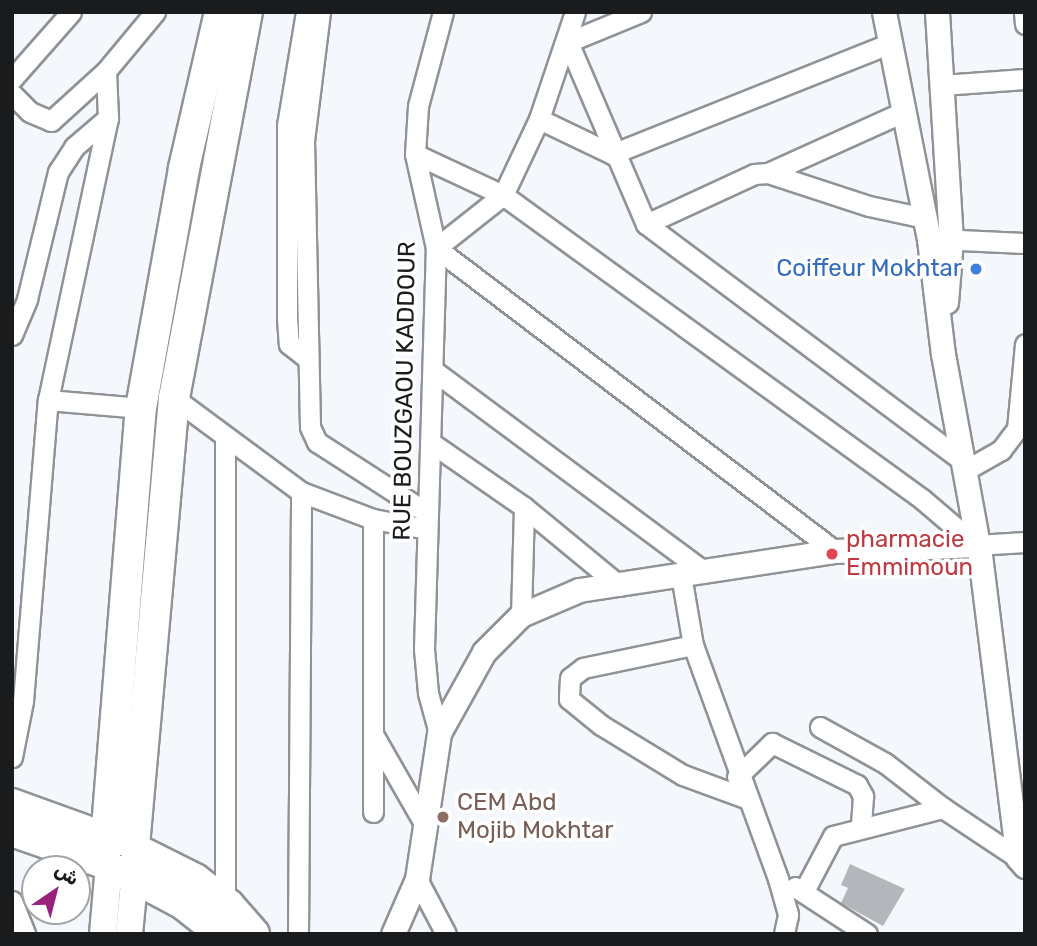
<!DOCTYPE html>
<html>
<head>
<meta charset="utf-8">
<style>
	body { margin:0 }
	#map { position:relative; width:1037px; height:946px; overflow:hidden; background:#f4f7fb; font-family:Rubik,"Noto Naskh Arabic",sans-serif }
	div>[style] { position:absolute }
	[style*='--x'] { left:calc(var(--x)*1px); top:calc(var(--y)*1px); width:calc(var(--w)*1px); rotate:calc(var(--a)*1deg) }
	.building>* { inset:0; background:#b3b7bb }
	.roads { filter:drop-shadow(2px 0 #8f9396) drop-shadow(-2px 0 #8f9396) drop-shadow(0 2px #8f9396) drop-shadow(0 -2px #8f9396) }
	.minor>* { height:19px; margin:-9.5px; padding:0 9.5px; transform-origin:9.5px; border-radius:9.5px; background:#fff }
	.tertiary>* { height:23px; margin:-11.5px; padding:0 11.5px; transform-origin:11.5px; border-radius:11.5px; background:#fff }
	.secondary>* { height:26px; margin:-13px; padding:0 13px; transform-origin:13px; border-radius:13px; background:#fff }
	.primary>* { height:30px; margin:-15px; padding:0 15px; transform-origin:15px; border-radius:15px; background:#fff }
	.dots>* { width:19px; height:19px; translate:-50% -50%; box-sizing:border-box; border:4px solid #fff; border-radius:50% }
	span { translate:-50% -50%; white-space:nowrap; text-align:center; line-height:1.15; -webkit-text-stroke:7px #fff; paint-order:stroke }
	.shop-label { font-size:24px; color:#366cbe }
	.right { translate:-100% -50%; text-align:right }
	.street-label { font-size:24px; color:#1a1b1d }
	.health-label { font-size:24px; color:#be3a42 }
	.left { translate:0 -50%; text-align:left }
	.education-label { font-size:24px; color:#785e54 }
	.frame { position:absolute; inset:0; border:14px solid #1a1b1d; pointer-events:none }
	.north { position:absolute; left:21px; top:855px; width:70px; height:70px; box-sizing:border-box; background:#fff; border:2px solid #a3a4a5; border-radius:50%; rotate:35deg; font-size:19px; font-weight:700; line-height:28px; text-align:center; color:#1a1b1d }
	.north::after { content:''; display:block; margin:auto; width:24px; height:32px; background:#98217d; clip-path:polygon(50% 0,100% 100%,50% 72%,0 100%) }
</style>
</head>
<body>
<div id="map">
	<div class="building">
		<div style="clip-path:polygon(850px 864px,905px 889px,883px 926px,841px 903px,848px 888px,841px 885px)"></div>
	</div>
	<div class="roads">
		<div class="minor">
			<div style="--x:306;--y:12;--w:115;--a:99.5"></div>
			<div style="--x:287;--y:125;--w:193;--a:90"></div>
			<div style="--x:287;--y:318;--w:26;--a:86"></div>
			<div style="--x:289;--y:344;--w:24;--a:38"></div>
			<div style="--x:320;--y:12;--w:129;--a:97.1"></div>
			<div style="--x:304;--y:140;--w:287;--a:88.8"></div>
			<div style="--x:310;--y:427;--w:17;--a:65"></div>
			<div style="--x:317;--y:442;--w:131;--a:32.8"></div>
			<div style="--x:575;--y:12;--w:113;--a:108.6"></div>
			<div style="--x:539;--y:119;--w:84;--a:115.3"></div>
			<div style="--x:503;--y:195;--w:85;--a:141.7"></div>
			<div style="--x:436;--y:248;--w:501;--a:37.21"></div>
			<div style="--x:641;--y:12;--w:79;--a:157.7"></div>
			<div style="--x:568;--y:42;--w:198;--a:66.8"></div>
			<div style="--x:646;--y:224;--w:394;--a:36.8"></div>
			<div style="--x:1024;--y:12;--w:12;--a:85"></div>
			<div style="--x:12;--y:79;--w:89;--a:-48.6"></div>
			<div style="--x:942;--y:85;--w:83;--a:-4.1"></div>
			<div style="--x:12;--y:94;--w:25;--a:45"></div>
			<div style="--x:30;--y:112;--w:23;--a:23"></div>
			<div style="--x:51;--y:121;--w:74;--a:-42.3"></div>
			<div style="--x:106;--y:71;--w:77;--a:-50.3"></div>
			<div style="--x:539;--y:119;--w:81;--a:25.6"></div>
			<div style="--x:612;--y:154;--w:297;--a:-21.7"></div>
			<div style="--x:415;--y:154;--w:97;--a:25"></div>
			<div style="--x:503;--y:195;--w:518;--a:35.96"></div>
			<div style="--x:922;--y:499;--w:71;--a:40.4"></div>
			<div style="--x:976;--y:545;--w:49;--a:-3.5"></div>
			<div style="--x:768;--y:173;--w:146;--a:-24.3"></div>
			<div style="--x:646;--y:224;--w:119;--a:-24.8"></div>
			<div style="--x:754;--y:174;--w:14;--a:-4"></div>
			<div style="--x:768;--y:173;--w:106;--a:18.1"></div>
			<div style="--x:869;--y:206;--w:57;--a:12.1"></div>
			<div style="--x:937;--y:239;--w:88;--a:2.6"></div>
			<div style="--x:12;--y:335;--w:39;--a:-67"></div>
			<div style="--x:27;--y:299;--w:131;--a:-76.3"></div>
			<div style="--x:58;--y:172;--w:30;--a:-57"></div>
			<div style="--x:74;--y:147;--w:45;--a:-40.5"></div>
			<div style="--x:434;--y:371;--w:335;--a:36.6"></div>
			<div style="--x:174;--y:398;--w:158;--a:36.5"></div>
			<div style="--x:301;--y:492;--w:77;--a:20.6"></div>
			<div style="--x:373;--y:519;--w:55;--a:10.5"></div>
			<div style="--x:48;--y:400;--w:93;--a:4.9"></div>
			<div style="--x:225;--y:437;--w:474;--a:90"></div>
			<div style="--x:430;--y:442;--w:114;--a:34.7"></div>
			<div style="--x:524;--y:507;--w:124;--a:39.5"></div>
			<div style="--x:964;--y:471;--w:43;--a:-29.6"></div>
			<div style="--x:1001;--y:450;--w:26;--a:-53"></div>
			<div style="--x:1017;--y:429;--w:85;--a:-84.6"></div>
			<div style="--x:373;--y:519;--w:293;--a:90"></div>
			<div style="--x:681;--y:575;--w:71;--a:80.3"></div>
			<div style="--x:693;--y:645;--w:249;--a:70"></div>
			<div style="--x:778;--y:879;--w:37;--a:74"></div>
			<div style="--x:788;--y:915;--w:19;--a:102"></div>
			<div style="--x:521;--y:615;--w:108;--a:-88.4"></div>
			<div style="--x:693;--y:645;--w:112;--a:168.2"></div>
			<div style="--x:583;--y:668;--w:16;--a:142"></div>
			<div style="--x:570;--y:678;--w:21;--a:93"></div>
			<div style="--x:569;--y:699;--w:41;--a:39.1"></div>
			<div style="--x:601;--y:725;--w:96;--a:31.4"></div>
			<div style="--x:683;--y:775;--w:69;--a:20.3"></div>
			<div style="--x:820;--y:727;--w:74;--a:29"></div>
			<div style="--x:885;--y:763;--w:73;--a:37.8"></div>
			<div style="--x:439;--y:733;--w:41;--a:-105.4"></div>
			<div style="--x:428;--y:693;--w:44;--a:-95.2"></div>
			<div style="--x:424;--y:649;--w:401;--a:-88.3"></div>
			<div style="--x:436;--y:248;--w:96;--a:-102.6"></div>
			<div style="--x:415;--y:154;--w:48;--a:-86.4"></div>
			<div style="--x:418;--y:106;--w:97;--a:-75.1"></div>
			<div style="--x:374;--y:736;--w:103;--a:60.2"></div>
			<div style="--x:12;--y:757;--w:57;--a:-78.9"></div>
			<div style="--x:23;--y:701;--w:302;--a:-85.3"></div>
			<div style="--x:48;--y:400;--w:288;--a:-78"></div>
			<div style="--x:108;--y:118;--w:47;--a:-92.4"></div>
			<div style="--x:737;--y:777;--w:49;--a:-44.2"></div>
			<div style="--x:772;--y:743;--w:95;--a:26.3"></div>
			<div style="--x:857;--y:785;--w:13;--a:61"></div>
			<div style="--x:863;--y:796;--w:30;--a:94"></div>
			<div style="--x:417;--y:879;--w:62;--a:62.2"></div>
			<div style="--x:795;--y:887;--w:86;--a:33.1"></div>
			<div style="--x:804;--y:891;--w:62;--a:-62.2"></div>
			<div style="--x:833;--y:836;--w:114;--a:-14.3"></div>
			<div style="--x:943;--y:808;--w:90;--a:33.7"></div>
			<div style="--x:12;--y:901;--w:35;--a:68"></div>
			<div style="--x:298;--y:934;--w:442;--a:-89.6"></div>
		</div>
		<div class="tertiary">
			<div style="--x:884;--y:12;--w:231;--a:78.8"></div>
			<div style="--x:929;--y:239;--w:116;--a:83.1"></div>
			<div style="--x:943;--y:354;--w:204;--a:79.6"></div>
			<div style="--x:980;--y:555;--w:305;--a:82.9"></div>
			<div style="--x:1018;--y:858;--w:11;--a:49"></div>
			<div style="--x:937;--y:12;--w:227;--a:86.5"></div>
			<div style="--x:951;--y:239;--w:63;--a:94.5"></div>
			<div style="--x:393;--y:934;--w:60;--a:-66.4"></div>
			<div style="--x:417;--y:879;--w:148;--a:-81.4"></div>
			<div style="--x:439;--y:733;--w:93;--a:-60.9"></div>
			<div style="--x:484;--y:652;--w:52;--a:-45"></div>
			<div style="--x:521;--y:615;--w:63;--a:-23.3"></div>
			<div style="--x:579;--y:590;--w:259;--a:-8.7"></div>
			<div style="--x:835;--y:551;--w:141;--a:-2.4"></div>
		</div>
		<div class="secondary">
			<div style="--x:103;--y:934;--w:68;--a:-85"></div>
			<div style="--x:129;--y:934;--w:73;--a:-84.5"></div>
		</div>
		<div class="primary">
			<div style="--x:12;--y:804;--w:109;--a:19.9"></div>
			<div style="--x:12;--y:831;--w:101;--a:19.2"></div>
			<div style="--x:134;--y:846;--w:450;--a:-84.9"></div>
			<div style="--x:174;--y:398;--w:393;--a:-79.3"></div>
			<div style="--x:135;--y:849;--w:67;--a:26.6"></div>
			<div style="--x:195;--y:879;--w:43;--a:37.4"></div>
			<div style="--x:229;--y:905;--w:38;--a:49"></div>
			<div style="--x:105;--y:853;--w:446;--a:-85.4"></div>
			<div style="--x:141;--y:408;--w:244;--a:-79.8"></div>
			<div style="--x:184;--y:168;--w:160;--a:-77"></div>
			<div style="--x:121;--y:871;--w:70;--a:28"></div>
			<div style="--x:183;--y:904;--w:48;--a:38.3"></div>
		</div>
	</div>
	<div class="dots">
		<div style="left:976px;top:269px;background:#3f7fe0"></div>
		<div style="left:832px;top:554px;background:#e0444e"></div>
		<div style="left:443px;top:817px;background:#8d6e63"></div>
	</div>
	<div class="shop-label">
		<span class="right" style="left:962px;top:269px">Coiffeur Mokhtar</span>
	</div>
	<div class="street-label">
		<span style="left:405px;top:391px;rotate:-89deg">RUE BOUZGAOU KADDOUR</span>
	</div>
	<div class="health-label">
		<span class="left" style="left:846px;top:554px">pharmacie<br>Emmimoun</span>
	</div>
	<div class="education-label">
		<span class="left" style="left:457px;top:817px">CEM Abd<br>Mojib Mokhtar</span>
	</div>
	<div class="frame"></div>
	<div class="north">ش</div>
</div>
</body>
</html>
